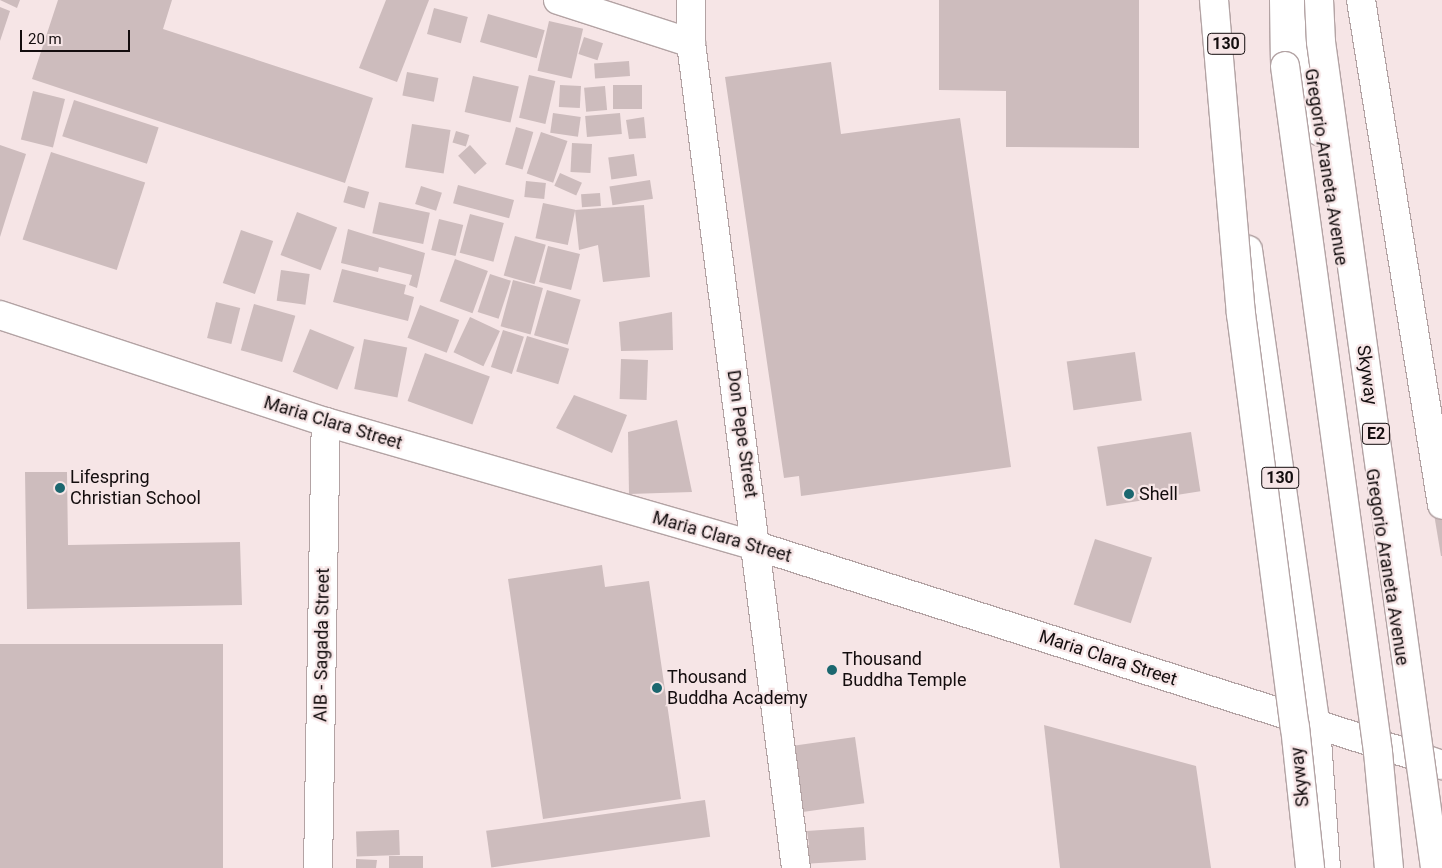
<!DOCTYPE html>
<html>
<head>
<meta charset="utf-8">
<style>
	body { margin:0 }
	#map { position:relative; width:1442px; height:868px; overflow:hidden; background:#f6e5e6; font-family:Roboto,sans-serif }
	div>[style] { position:absolute }
	[style*='--x'] { left:calc(var(--x)*1px); top:calc(var(--y)*1px); width:calc(var(--w)*1px); rotate:calc(var(--a)*1deg) }
	.building>* { inset:0; background:#cdbcbd; transform-origin:0 0 }
	.roads { filter:drop-shadow(1px 0 #b3a3a4) drop-shadow(-1px 0 #b3a3a4) drop-shadow(0 1px #b3a3a4) drop-shadow(0 -1px #b3a3a4) }
	.minor>* { height:28px; margin:-14px; padding:0 14px; transform-origin:14px; border-radius:14px; background:#fff }
	.tertiary>* { height:28px; margin:-14px; padding:0 14px; transform-origin:14px; border-radius:14px; background:#fff }
	.primary>* { height:28px; margin:-14px; padding:0 14px; transform-origin:14px; border-radius:14px; background:#fff }
	.motorway>* { height:28px; margin:-14px; padding:0 14px; transform-origin:14px; border-radius:14px; background:#fff }
	.bridges { filter:drop-shadow(1px 0 #b3a3a4) drop-shadow(-1px 0 #b3a3a4) drop-shadow(0 1px #b3a3a4) drop-shadow(0 -1px #b3a3a4) }
	.motorway-bridge>* { height:28px; margin:-14px; padding:0 14px; transform-origin:14px; border-radius:14px; background:#fff }
	.dots>* { width:14px; height:14px; translate:-50% -50%; box-sizing:border-box; border:2px solid #f6e5e6; border-radius:50% }
	span { translate:-50% -50%; white-space:nowrap; text-align:center; line-height:1.15; -webkit-text-stroke:4.5px #f6e5e6; paint-order:stroke }
	.shield-label span { padding:1px 4px; background:#f6e5e6; border:1px solid; border-radius:4px; -webkit-text-stroke-width:0 }
	.shield-label { font-size:16px; color:#130d0e; font-weight:700 }
	.street-label { font-size:18px; color:#130d0e }
	.poi-label { font-size:18px; color:#130d0e }
	.left { translate:0 -50%; text-align:left }
	.scale { position:absolute; left:20px; top:30px; width:110px; height:22px; box-sizing:border-box; border:2px solid #130d0e; border-top:0; padding-left:6px; font-size:15px; line-height:18px; white-space:nowrap; color:#130d0e; -webkit-text-stroke:4px #f6e5e6; paint-order:stroke }
</style>
</head>
<body>
<div id="map">
	<div class="building">
		<div style="clip-path:polygon(0 0,20px 0,17px 8px)"></div>
		<div style="clip-path:polygon(58px 0,172px 0,163px 29px,373px 98px,345px 183px,32px 79px)"></div>
		<div style="clip-path:polygon(386px 0,429px 0,397px 82px,359px 68px)"></div>
		<div style="clip-path:polygon(939px 0,1139px 0,1139px 148px,1006px 147px,1006px 91px,939px 90px)"></div>
		<div style="clip-path:polygon(0 7px,10px 11px,0 41px)"></div>
		<div style="left:434px;top:8px;width:35px;height:27px;rotate:15deg"></div>
		<div style="left:488px;top:14px;width:59px;height:29px;rotate:16deg"></div>
		<div style="left:549px;top:21px;width:35px;height:51px;rotate:13deg"></div>
		<div style="left:584px;top:37px;width:20px;height:18px;rotate:18deg"></div>
		<div style="left:629px;top:61px;width:15px;height:35px;rotate:86deg"></div>
		<div style="clip-path:polygon(831px 62px,841px 134px,960px 118px,1011px 467px,801px 496px,799px 476px,784px 478px,725px 77px)"></div>
		<div style="left:407px;top:72px;width:32px;height:24px;rotate:11deg"></div>
		<div style="left:529px;top:75px;width:27px;height:44px;rotate:13deg"></div>
		<div style="left:473px;top:76px;width:47px;height:37px;rotate:13deg"></div>
		<div style="left:560px;top:85px;width:21px;height:22px;rotate:3deg"></div>
		<div style="left:613px;top:85px;width:29px;height:24px"></div>
		<div style="left:605px;top:86px;width:24px;height:21px;rotate:85deg"></div>
		<div style="left:33px;top:91px;width:33px;height:50px;rotate:14deg"></div>
		<div style="left:74px;top:100px;width:89px;height:38px;rotate:18deg"></div>
		<div style="left:553px;top:113px;width:28px;height:20px;rotate:8deg"></div>
		<div style="left:620px;top:113px;width:21px;height:35px;rotate:85deg"></div>
		<div style="clip-path:polygon(644px 117px,646px 138px,629px 139px,626px 120px)"></div>
		<div style="left:412px;top:124px;width:39px;height:44px;rotate:9deg"></div>
		<div style="left:516px;top:127px;width:18px;height:39px;rotate:16deg"></div>
		<div style="left:456px;top:131px;width:14px;height:12px;rotate:17deg"></div>
		<div style="left:541px;top:132px;width:28px;height:44px;rotate:19deg"></div>
		<div style="left:572px;top:143px;width:20px;height:29px;rotate:3deg"></div>
		<div style="clip-path:polygon(0 145px,26px 154px,0 237px)"></div>
		<div style="left:470px;top:145px;width:25px;height:16px;rotate:48deg"></div>
		<div style="left:51px;top:152px;width:99px;height:92px;rotate:18deg"></div>
		<div style="left:634px;top:154px;width:22px;height:26px;rotate:82deg"></div>
		<div style="left:560px;top:173px;width:24px;height:14px;rotate:24deg"></div>
		<div style="left:650px;top:180px;width:19px;height:41px;rotate:81deg"></div>
		<div style="left:526px;top:181px;width:20px;height:16px;rotate:6deg"></div>
		<div style="left:458px;top:185px;width:58px;height:19px;rotate:15deg"></div>
		<div style="left:348px;top:186px;width:22px;height:17px;rotate:16deg"></div>
		<div style="left:421px;top:186px;width:22px;height:19px;rotate:18deg"></div>
		<div style="left:600px;top:193px;width:13px;height:19px;rotate:86deg"></div>
		<div style="left:379px;top:202px;width:52px;height:32px;rotate:12deg"></div>
		<div style="left:543px;top:203px;width:33px;height:36px;rotate:12deg"></div>
		<div style="clip-path:polygon(644px 205px,650px 277px,603px 282px,598px 245px,579px 250px,575px 210px)"></div>
		<div style="left:297px;top:212px;width:43px;height:46px;rotate:21deg"></div>
		<div style="left:470px;top:214px;width:35px;height:40px;rotate:15deg"></div>
		<div style="left:439px;top:219px;width:25px;height:32px;rotate:14deg"></div>
		<div style="clip-path:polygon(348px 229px,425px 253px,417px 288px,409px 285px,412px 275px,379px 267px,378px 272px,341px 263px)"></div>
		<div style="left:241px;top:230px;width:34px;height:56px;rotate:19deg"></div>
		<div style="left:515px;top:236px;width:32px;height:41px;rotate:16deg"></div>
		<div style="left:548px;top:246px;width:33px;height:37px;rotate:14deg"></div>
		<div style="left:455px;top:259px;width:35px;height:45px;rotate:20deg"></div>
		<div style="clip-path:polygon(342px 269px,406px 285px,404px 294px,414px 297px,408px 321px,333px 302px)"></div>
		<div style="left:281px;top:270px;width:29px;height:31px;rotate:8deg"></div>
		<div style="left:490px;top:274px;width:22px;height:40px;rotate:18deg"></div>
		<div style="left:513px;top:280px;width:31px;height:48px;rotate:15deg"></div>
		<div style="left:547px;top:290px;width:35px;height:47px;rotate:16deg"></div>
		<div style="left:216px;top:302px;width:25px;height:37px;rotate:14deg"></div>
		<div style="left:254px;top:304px;width:43px;height:48px;rotate:16deg"></div>
		<div style="left:420px;top:305px;width:42px;height:35px;rotate:21deg"></div>
		<div style="clip-path:polygon(672px 312px,673px 350px,621px 351px,619px 322px)"></div>
		<div style="left:470px;top:317px;width:33px;height:39px;rotate:25deg"></div>
		<div style="left:310px;top:329px;width:48px;height:46px;rotate:22deg"></div>
		<div style="left:503px;top:330px;width:22px;height:39px;rotate:18deg"></div>
		<div style="left:527px;top:336px;width:44px;height:37px;rotate:17deg"></div>
		<div style="left:364px;top:339px;width:44px;height:51px;rotate:11deg"></div>
		<div style="left:1135px;top:352px;width:49px;height:69px;rotate:82deg"></div>
		<div style="left:425px;top:353px;width:69px;height:51px;rotate:20deg"></div>
		<div style="left:621px;top:359px;width:27px;height:40px;rotate:2deg"></div>
		<div style="clip-path:polygon(574px 395px,627px 415px,612px 453px,556px 428px)"></div>
		<div style="clip-path:polygon(677px 420px,692px 492px,629px 494px,628px 432px)"></div>
		<div style="left:1191px;top:432px;width:60px;height:95px;rotate:81deg"></div>
		<div style="clip-path:polygon(1442px 457px,1442px 556px,1441px 556px,1425px 460px)"></div>
		<div style="clip-path:polygon(25px 472px,67px 472px,68px 545px,240px 542px,242px 605px,27px 609px)"></div>
		<div style="left:1095px;top:539px;width:60px;height:69px;rotate:18deg"></div>
		<div style="clip-path:polygon(602px 565px,605px 587px,649px 581px,681px 799px,543px 819px,508px 579px)"></div>
		<div style="left:0;top:644px;width:223px;height:224px"></div>
		<div style="clip-path:polygon(1044px 725px,1196px 766px,1211px 868px,1060px 868px)"></div>
		<div style="left:855px;top:737px;width:67px;height:64px;rotate:82deg"></div>
		<div style="left:705px;top:800px;width:37px;height:221px;rotate:82deg"></div>
		<div style="clip-path:polygon(864px 827px,866px 860px,803px 864px,801px 845px,809px 845px,807px 831px)"></div>
		<div style="left:399px;top:830px;width:25px;height:43px;rotate:88deg"></div>
		<div style="left:389px;top:856px;width:34px;height:12px"></div>
		<div style="clip-path:polygon(356px 859px,377px 860px,376px 868px,356px 868px)"></div>
	</div>
	<div class="roads">
		<div class="minor">
			<div style="--x:558;--y:0;--w:140;--a:17.9"></div>
			<div style="--x:691;--y:0;--w:43;--a:90"></div>
			<div style="--x:691;--y:43;--w:832;--a:82.75"></div>
			<div style="--x:1416;--y:756;--w:28;--a:19"></div>
			<div style="--x:318;--y:868;--w:446;--a:-89"></div>
		</div>
		<div class="tertiary">
			<div style="--x:0;--y:315;--w:343;--a:18.2"></div>
			<div style="--x:326;--y:422;--w:448;--a:16.1"></div>
			<div style="--x:757;--y:546;--w:692;--a:17.68"></div>
		</div>
		<div class="primary">
			<div style="--x:1302;--y:0;--w:133;--a:82.2"></div>
			<div style="--x:1248;--y:250;--w:481;--a:81.9"></div>
			<div style="--x:1316;--y:726;--w:142;--a:86"></div>
		</div>
		<div class="motorway">
			<div style="--x:1284;--y:0;--w:66;--a:89.1"></div>
			<div style="--x:1361;--y:0;--w:511;--a:80.89"></div>
		</div>
	</div>
	<div class="bridges">
		<div class="motorway-bridge">
			<div style="--x:1214;--y:0;--w:315;--a:85.1"></div>
			<div style="--x:1241;--y:314;--w:417;--a:82.6"></div>
			<div style="--x:1295;--y:727;--w:142;--a:83.9"></div>
			<div style="--x:1319;--y:0;--w:42;--a:87.3"></div>
			<div style="--x:1321;--y:42;--w:834;--a:82.14"></div>
			<div style="--x:1285;--y:66;--w:692;--a:82.28"></div>
			<div style="--x:1378;--y:752;--w:117;--a:84.6"></div>
		</div>
	</div>
	<div class="dots">
		<div style="left:60px;top:488px;background:#1b676f"></div>
		<div style="left:1129px;top:494px;background:#1b676f"></div>
		<div style="left:832px;top:670px;background:#1b676f"></div>
		<div style="left:657px;top:688px;background:#1b676f"></div>
	</div>
	<div class="shield-label">
		<span style="left:1226px;top:44px">130</span>
		<span style="left:1376px;top:434px">E2</span>
		<span style="left:1280px;top:478px">130</span>
	</div>
	<div class="street-label">
		<span style="left:1326px;top:167px;rotate:81deg">Gregorio Araneta Avenue</span>
		<span style="left:1367px;top:375px;rotate:82deg">Skyway</span>
		<span style="left:333px;top:423px;rotate:17deg">Maria Clara Street</span>
		<span style="left:742px;top:434px;rotate:82deg">Don Pepe Street</span>
		<span style="left:722px;top:537px;rotate:16deg">Maria Clara Street</span>
		<span style="left:1387px;top:567px;rotate:81deg">Gregorio Araneta Avenue</span>
		<span style="left:322px;top:645px;rotate:-89deg">AIB - Sagada Street</span>
		<span style="left:1108px;top:658px;rotate:18deg">Maria Clara Street</span>
		<span style="left:1300px;top:777px;rotate:-96deg">Skyway</span>
	</div>
	<div class="poi-label">
		<span class="left" style="left:70px;top:488px">Lifespring<br>Christian School</span>
		<span class="left" style="left:1139px;top:494px">Shell</span>
		<span class="left" style="left:842px;top:670px">Thousand<br>Buddha Temple</span>
		<span class="left" style="left:667px;top:688px">Thousand<br>Buddha Academy</span>
	</div>
	<div class="scale">20 m</div>
</div>
</body>
</html>
